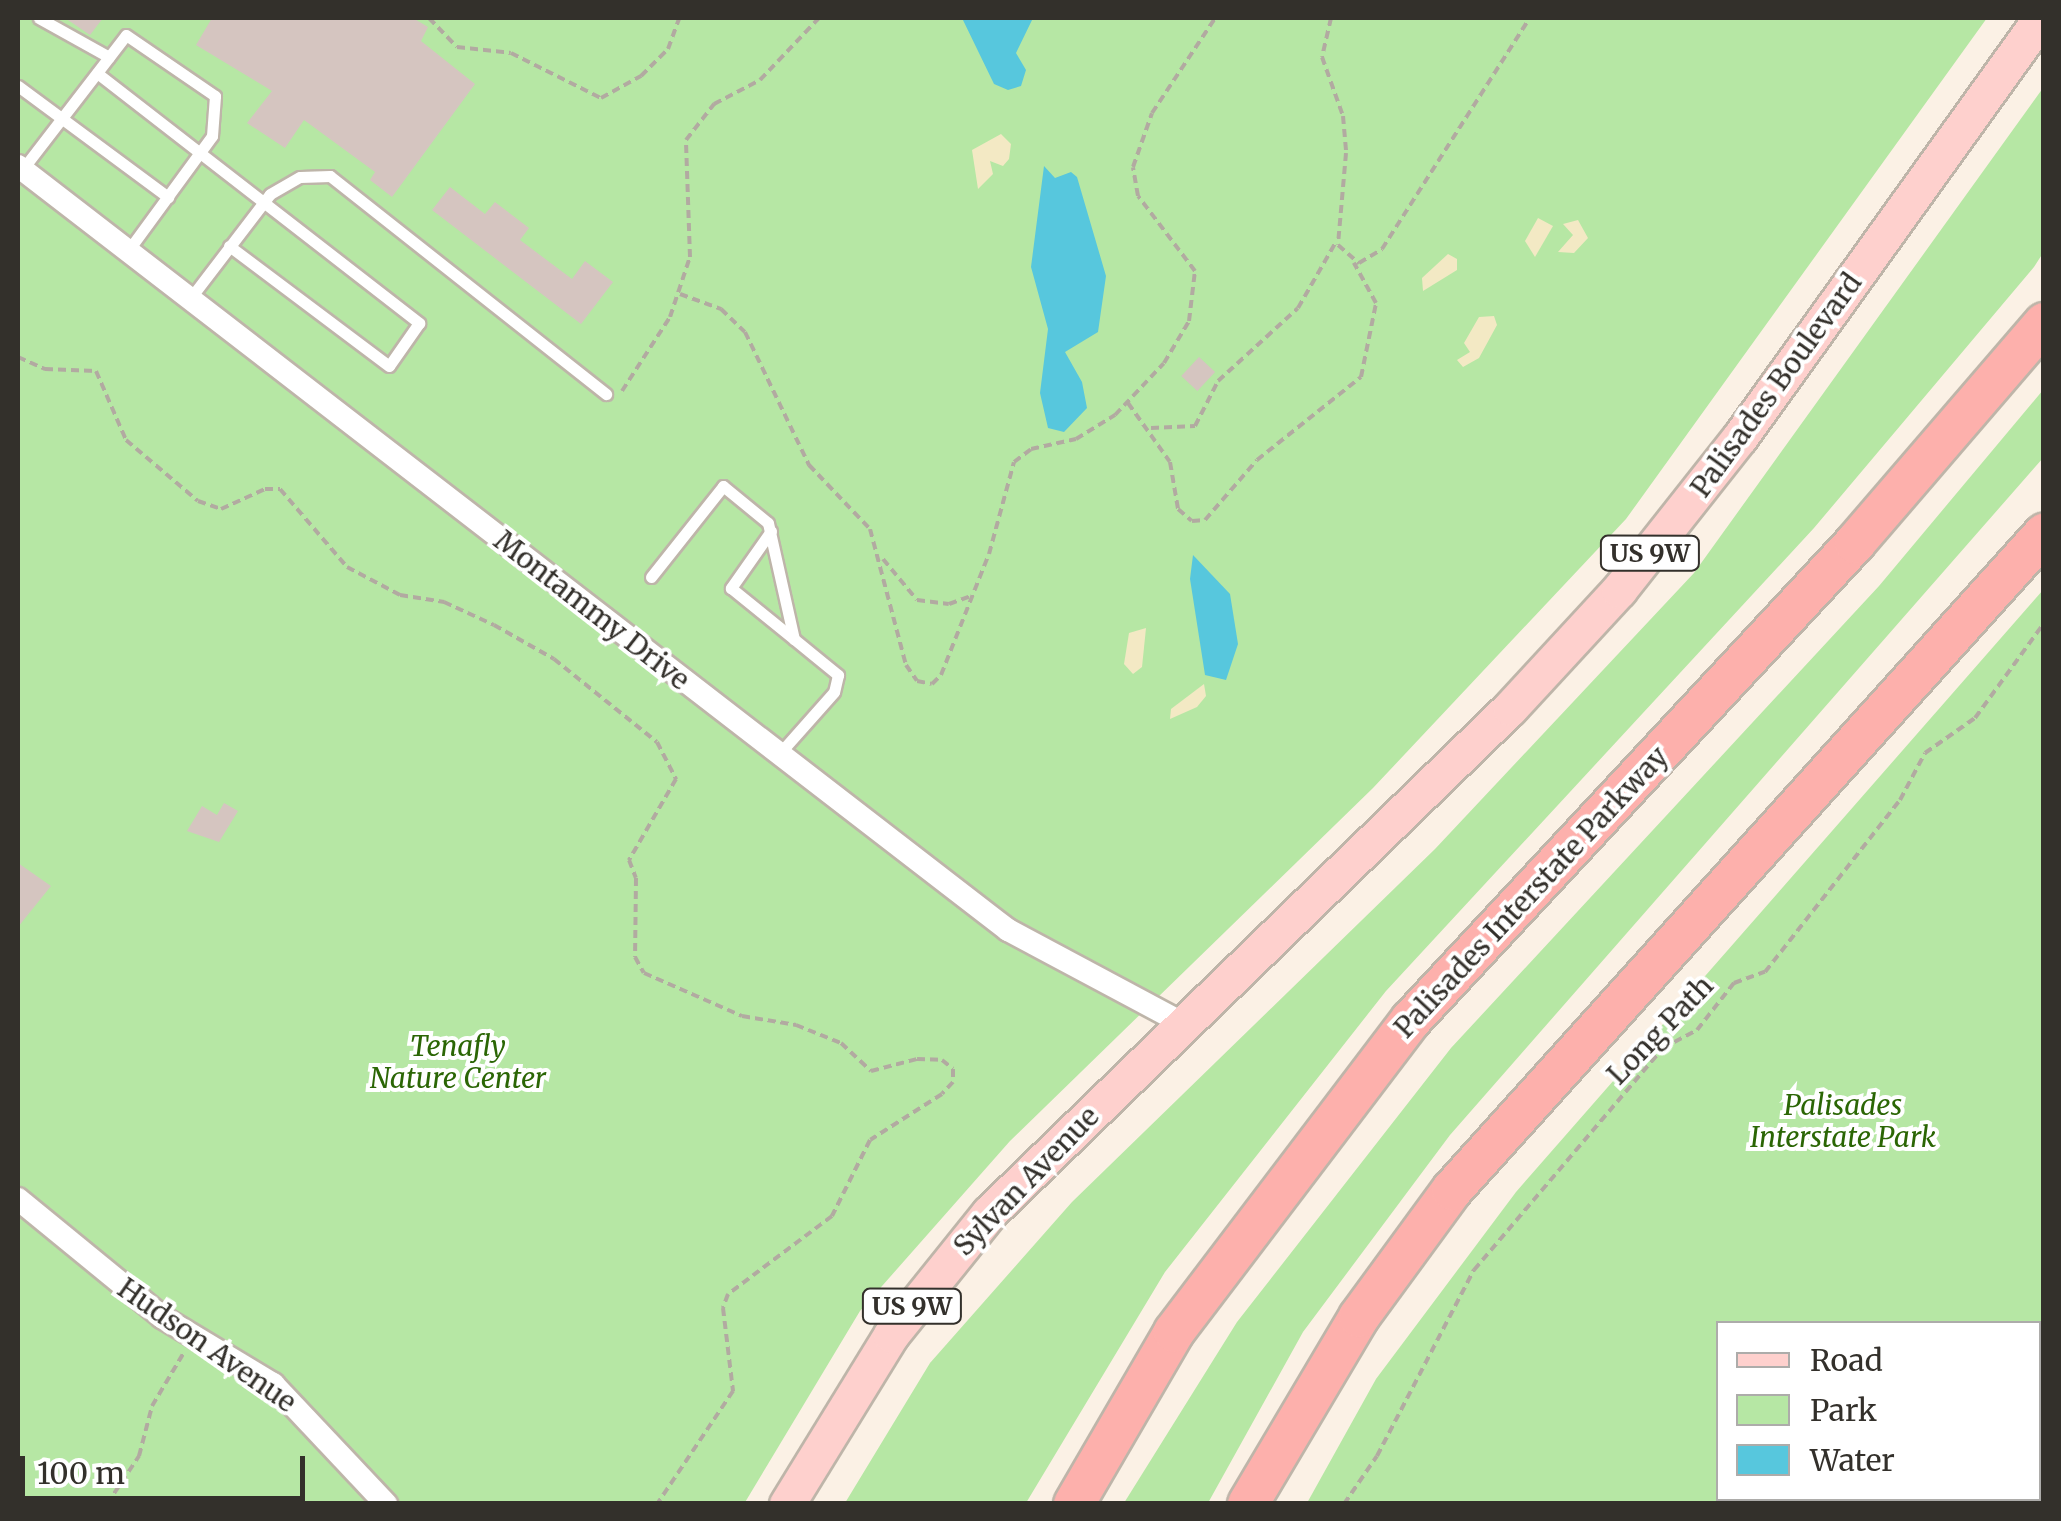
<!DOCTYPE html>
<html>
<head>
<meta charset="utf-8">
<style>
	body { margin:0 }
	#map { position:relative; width:2061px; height:1521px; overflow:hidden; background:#fbf1e5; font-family:Merriweather,serif }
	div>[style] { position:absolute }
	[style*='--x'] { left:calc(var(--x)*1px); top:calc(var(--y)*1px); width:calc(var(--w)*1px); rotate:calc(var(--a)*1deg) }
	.green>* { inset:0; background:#b6e7a4 }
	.sand>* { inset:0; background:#f3e9c4 }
	.water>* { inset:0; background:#57c7dd }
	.building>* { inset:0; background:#d5c5c0; transform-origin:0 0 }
	.path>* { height:4px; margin-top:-2px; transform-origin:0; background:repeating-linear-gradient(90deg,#b2aaa1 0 8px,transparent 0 13px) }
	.roads { filter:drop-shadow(2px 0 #beb5a9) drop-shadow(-2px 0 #beb5a9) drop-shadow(0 2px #beb5a9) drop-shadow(0 -2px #beb5a9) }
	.lane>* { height:11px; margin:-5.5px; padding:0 5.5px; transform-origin:5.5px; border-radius:5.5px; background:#fff }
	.street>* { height:22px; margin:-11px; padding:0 11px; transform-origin:11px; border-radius:11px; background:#fff }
	.primary>* { height:35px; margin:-17.5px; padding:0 17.5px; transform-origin:17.5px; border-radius:17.5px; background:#fed0cd }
	.highway>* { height:40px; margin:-20px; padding:0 20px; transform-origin:20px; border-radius:20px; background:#fdb0ac }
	span { translate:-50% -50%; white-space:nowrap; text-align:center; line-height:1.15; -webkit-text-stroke:8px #fff; paint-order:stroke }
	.shield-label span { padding:2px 8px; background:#fff; border:2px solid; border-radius:8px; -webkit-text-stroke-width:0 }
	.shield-label { font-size:25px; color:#33302b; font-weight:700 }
	.street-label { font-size:28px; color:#33302b }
	.park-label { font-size:28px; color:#2b6605; font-style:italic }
	.frame { position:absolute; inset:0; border:20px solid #33302b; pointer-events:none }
	.legend { position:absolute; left:1716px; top:1321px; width:325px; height:180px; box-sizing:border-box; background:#fff; border:2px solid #adacaa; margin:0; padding:12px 18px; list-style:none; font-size:30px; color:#33302b }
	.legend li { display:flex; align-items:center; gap:20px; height:50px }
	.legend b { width:50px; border:2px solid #adacaa }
	.scale { position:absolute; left:20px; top:1456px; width:285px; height:45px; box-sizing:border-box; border:5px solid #33302b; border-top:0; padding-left:12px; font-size:30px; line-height:35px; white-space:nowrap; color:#33302b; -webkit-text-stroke:8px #fff; paint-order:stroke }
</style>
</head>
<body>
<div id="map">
	<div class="green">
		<div style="clip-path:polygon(18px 18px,1987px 18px,1626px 519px,1373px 788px,1010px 1141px,860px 1311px,744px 1504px,18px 1503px)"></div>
		<div style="clip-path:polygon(2043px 88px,2043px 253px,2034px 267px,1814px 528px,1386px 991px,1165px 1272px,1026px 1503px,845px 1503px,930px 1363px,1072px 1202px,1435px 849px,1694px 573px)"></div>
		<div style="clip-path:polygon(2043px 390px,2043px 458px,1450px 1135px,1303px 1332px,1208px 1503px,1124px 1503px,1237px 1322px,1451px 1048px,1879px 586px)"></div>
		<div style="clip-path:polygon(evenodd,2043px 590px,2043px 1503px,1307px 1503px,1376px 1379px,1516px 1192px,2043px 590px,1718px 1324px,2038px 1324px,2038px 1498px,1718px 1498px,1718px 1324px)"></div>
	</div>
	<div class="sand">
		<div style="clip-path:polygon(1001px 134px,1011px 144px,1009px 159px,1003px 166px,990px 161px,993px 174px,978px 189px,972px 150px)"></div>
		<div style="clip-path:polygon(1538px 218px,1553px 226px,1535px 257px,1525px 241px)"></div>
		<div style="clip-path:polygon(1578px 220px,1588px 238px,1574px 253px,1558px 252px,1573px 235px,1563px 224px)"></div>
		<div style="clip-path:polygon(1448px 254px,1457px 259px,1457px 270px,1423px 291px,1422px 278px)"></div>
		<div style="clip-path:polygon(1479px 317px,1494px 316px,1497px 325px,1479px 358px,1463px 367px,1457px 360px,1470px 352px,1464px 343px)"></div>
		<div style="clip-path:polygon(1146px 628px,1142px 667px,1133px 674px,1124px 664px,1129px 633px)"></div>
		<div style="clip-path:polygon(1204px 684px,1206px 696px,1197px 707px,1170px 719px,1171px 709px)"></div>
	</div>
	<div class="water">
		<div style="clip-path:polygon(962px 18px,1033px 18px,1016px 53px,1026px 70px,1021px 86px,1008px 90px,994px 84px)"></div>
		<div style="clip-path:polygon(1044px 166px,1055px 178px,1071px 172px,1077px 177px,1106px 276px,1098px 332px,1065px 352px,1082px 382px,1087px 408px,1064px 432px,1048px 428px,1040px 393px,1048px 329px,1031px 267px)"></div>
		<div style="clip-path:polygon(1193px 555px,1230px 594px,1238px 644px,1226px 680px,1205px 675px,1190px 579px)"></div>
	</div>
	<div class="building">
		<div style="clip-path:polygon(65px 18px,103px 18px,90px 35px)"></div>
		<div style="clip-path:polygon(212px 18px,413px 18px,428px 27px,421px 41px,475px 84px,392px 197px,370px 180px,375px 172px,304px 120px,285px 148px,247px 123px,272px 91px,196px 45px)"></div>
		<div style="clip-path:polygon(450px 187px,485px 214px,495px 202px,529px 228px,520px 240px,572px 279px,585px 261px,613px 282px,581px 324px,432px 210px)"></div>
		<div style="left:1199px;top:357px;width:22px;height:26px;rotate:43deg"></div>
		<div style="clip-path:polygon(224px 803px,238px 811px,219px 842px,187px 831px,202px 806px,217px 815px)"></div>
		<div style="clip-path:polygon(18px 863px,51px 886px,18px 927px)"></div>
	</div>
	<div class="path">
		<div style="--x:429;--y:18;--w:40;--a:46"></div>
		<div style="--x:457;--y:47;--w:54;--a:6.3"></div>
		<div style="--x:511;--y:53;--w:101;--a:26.6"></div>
		<div style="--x:601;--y:98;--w:46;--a:-28.8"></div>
		<div style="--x:641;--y:76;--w:38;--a:-45"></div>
		<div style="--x:668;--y:49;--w:33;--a:-70"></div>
		<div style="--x:1331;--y:18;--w:40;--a:103"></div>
		<div style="--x:1322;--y:57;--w:63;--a:70.4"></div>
		<div style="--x:1343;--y:116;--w:37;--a:85"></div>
		<div style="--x:1346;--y:153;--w:92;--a:95"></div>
		<div style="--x:1338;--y:245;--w:28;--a:41"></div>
		<div style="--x:1359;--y:263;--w:27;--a:-31"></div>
		<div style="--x:1382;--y:249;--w:274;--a:-57.4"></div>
		<div style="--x:680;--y:294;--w:44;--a:20.1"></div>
		<div style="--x:721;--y:309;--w:33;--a:44"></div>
		<div style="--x:745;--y:332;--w:148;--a:64.3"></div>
		<div style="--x:809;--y:465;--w:88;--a:46.4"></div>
		<div style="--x:870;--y:529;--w:141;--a:75.2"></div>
		<div style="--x:906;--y:665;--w:19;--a:55"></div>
		<div style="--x:917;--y:681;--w:15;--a:11"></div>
		<div style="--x:932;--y:684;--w:13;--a:-45"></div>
		<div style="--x:941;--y:675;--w:130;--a:-68.4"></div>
		<div style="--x:989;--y:554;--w:95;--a:-74.8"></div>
		<div style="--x:1014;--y:462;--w:21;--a:-37"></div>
		<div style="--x:1031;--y:449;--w:46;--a:-12.5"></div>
		<div style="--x:1076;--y:439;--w:46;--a:-31.6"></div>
		<div style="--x:1115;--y:415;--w:71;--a:-46.7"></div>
		<div style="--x:1164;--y:363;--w:49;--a:-59.2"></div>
		<div style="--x:1189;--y:321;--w:50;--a:-83.2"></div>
		<div style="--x:1195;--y:271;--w:94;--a:-127.2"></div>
		<div style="--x:1138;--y:196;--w:29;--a:-100"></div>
		<div style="--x:1133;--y:167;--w:57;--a:-70.6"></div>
		<div style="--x:1152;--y:113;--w:114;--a:-56.4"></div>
		<div style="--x:18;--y:357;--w:30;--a:24"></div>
		<div style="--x:45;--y:369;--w:51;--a:2.2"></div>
		<div style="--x:96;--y:371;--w:75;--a:66.5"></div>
		<div style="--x:126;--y:440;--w:94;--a:40.3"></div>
		<div style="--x:198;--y:501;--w:24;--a:19"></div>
		<div style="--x:221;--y:509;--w:48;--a:-24.4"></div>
		<div style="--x:265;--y:489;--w:15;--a:0"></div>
		<div style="--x:280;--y:489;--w:103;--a:49.3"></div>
		<div style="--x:347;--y:567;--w:60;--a:27.8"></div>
		<div style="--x:400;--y:595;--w:45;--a:9"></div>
		<div style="--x:444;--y:602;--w:55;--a:24.7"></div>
		<div style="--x:494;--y:625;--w:69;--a:29.5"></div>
		<div style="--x:554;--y:659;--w:132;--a:38.9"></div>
		<div style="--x:657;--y:742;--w:42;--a:62.8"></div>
		<div style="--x:676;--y:779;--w:94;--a:120.1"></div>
		<div style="--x:629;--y:860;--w:19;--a:69"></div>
		<div style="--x:636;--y:878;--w:79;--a:90.7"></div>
		<div style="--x:635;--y:957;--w:18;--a:61"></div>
		<div style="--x:644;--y:973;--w:107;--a:23.7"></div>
		<div style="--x:742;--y:1016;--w:55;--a:9.5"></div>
		<div style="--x:796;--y:1025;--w:48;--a:21.8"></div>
		<div style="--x:841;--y:1043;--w:41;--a:43"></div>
		<div style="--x:871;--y:1071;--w:48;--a:-14.6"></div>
		<div style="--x:917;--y:1059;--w:25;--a:2"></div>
		<div style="--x:942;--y:1060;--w:14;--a:39"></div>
		<div style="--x:953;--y:1069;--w:13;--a:90"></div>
		<div style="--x:953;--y:1082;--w:16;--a:133"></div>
		<div style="--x:942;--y:1094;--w:85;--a:147.4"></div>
		<div style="--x:870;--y:1140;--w:85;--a:116.6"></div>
		<div style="--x:832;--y:1216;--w:130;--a:143.1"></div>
		<div style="--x:728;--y:1294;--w:15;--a:110"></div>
		<div style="--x:723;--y:1308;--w:84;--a:83.1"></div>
		<div style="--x:733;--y:1391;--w:136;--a:123.9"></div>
		<div style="--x:622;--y:391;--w:88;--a:-57"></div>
		<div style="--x:670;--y:317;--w:63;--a:-71.6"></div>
		<div style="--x:690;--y:257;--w:117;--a:-92"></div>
		<div style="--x:686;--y:140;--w:46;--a:-52.1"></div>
		<div style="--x:714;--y:104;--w:52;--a:-27.6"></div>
		<div style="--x:760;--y:80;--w:86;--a:-46.4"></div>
		<div style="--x:1128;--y:403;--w:72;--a:54.6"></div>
		<div style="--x:1170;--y:462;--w:48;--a:80.3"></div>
		<div style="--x:1178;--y:509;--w:18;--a:41"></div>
		<div style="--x:1192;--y:521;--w:13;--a:-4"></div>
		<div style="--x:1205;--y:520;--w:79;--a:-49.1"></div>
		<div style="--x:1257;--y:460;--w:133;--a:-38.6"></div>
		<div style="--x:1361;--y:377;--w:76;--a:-78.5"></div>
		<div style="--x:1376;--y:303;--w:46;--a:-118.8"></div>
		<div style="--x:1151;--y:428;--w:44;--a:-2.6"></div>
		<div style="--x:1195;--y:426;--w:51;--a:-62.9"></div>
		<div style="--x:1218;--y:381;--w:108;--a:-42.4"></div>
		<div style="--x:1298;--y:308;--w:76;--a:-60.1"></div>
		<div style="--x:883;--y:559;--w:53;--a:50.3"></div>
		<div style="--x:917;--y:600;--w:32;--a:7"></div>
		<div style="--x:949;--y:604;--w:23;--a:-20"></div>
		<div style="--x:107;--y:1504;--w:58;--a:-56.3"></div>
		<div style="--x:139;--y:1456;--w:52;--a:-75.4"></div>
		<div style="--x:152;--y:1406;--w:61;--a:-59.2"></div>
		<div style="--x:1344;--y:1504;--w:58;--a:-55.5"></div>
		<div style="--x:1377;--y:1456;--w:210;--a:-62.5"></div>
		<div style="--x:1474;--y:1270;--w:292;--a:-49.6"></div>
		<div style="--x:1663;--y:1048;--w:38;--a:-28"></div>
		<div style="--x:1697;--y:1030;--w:60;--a:-51.8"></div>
		<div style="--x:1734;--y:983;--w:33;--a:-20"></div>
		<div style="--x:1765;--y:972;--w:219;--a:-51.9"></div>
		<div style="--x:1900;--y:800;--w:53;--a:-62"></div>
		<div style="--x:1925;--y:753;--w:61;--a:-35"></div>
		<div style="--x:1975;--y:718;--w:117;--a:-54"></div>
	</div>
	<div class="roads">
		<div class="lane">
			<div style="--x:39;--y:18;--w:80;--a:29.1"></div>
			<div style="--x:97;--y:73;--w:408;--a:37.8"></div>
			<div style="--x:419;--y:323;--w:52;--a:124.9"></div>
			<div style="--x:389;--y:366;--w:200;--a:-143.1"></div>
			<div style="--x:18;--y:86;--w:187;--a:36.5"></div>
			<div style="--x:22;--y:170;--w:170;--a:-52.4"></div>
			<div style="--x:126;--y:35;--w:108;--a:34.4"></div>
			<div style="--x:215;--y:96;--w:40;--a:94.3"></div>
			<div style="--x:212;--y:136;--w:144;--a:126.2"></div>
			<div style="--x:189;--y:300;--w:133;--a:-52.6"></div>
			<div style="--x:270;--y:194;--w:34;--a:-30"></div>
			<div style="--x:300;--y:177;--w:30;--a:-2"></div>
			<div style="--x:330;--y:176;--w:352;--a:38.3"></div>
			<div style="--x:771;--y:531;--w:70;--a:125.1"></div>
			<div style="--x:731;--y:588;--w:81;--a:39"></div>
			<div style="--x:651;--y:577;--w:116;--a:-51.6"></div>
			<div style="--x:723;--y:486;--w:58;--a:39.4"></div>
			<div style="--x:768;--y:523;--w:119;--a:77.4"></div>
			<div style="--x:794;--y:639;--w:57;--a:39.3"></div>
			<div style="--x:838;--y:675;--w:17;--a:103"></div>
			<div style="--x:834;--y:692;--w:83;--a:131.6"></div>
		</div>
		<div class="street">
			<div style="--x:18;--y:166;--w:1251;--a:37.66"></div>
			<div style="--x:1008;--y:930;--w:200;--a:28.1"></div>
			<div style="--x:18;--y:1199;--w:186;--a:39.3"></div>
			<div style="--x:162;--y:1317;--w:130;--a:31.1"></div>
			<div style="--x:273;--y:1384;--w:165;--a:46.7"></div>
		</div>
		<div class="primary">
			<div style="--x:787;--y:1504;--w:198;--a:-58.4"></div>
			<div style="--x:891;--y:1335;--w:156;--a:-51.2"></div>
			<div style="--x:989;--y:1213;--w:726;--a:-44.11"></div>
			<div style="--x:1510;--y:708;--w:161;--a:-47.3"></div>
			<div style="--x:1619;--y:590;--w:195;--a:-51.7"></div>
			<div style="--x:1740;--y:437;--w:516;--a:-54.31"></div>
		</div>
		<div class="highway">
			<div style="--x:1074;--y:1504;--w:199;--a:-59.8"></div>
			<div style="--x:1174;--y:1332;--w:392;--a:-52.8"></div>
			<div style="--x:1411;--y:1020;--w:652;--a:-47.05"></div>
			<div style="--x:1855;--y:543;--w:290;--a:-49.3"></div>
			<div style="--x:1248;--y:1504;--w:217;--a:-59.3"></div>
			<div style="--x:1359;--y:1317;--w:157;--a:-53.8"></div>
			<div style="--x:1452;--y:1190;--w:884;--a:-47.94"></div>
		</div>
	</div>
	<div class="shield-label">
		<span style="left:1650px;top:553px">US 9W</span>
		<span style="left:912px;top:1306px">US 9W</span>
	</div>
	<div class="street-label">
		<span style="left:1776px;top:385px;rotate:-54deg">Palisades Boulevard</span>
		<span style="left:592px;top:610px;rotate:38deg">Montammy Drive</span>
		<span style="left:1531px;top:892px;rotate:-47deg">Palisades Interstate Parkway</span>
		<span style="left:1660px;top:1030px;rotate:-46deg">Long Path</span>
		<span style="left:1026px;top:1181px;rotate:-46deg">Sylvan Avenue</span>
		<span style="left:207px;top:1345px;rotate:35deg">Hudson Avenue</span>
	</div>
	<div class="park-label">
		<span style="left:458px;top:1062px">Tenafly<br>Nature Center</span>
		<span style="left:1843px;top:1121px">Palisades<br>Interstate Park</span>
	</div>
	<div class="frame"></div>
	<ul class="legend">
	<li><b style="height:12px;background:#fed0cd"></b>Road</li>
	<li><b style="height:28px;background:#b6e7a4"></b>Park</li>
	<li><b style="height:28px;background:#57c7dd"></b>Water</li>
	</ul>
	<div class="scale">100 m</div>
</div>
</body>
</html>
